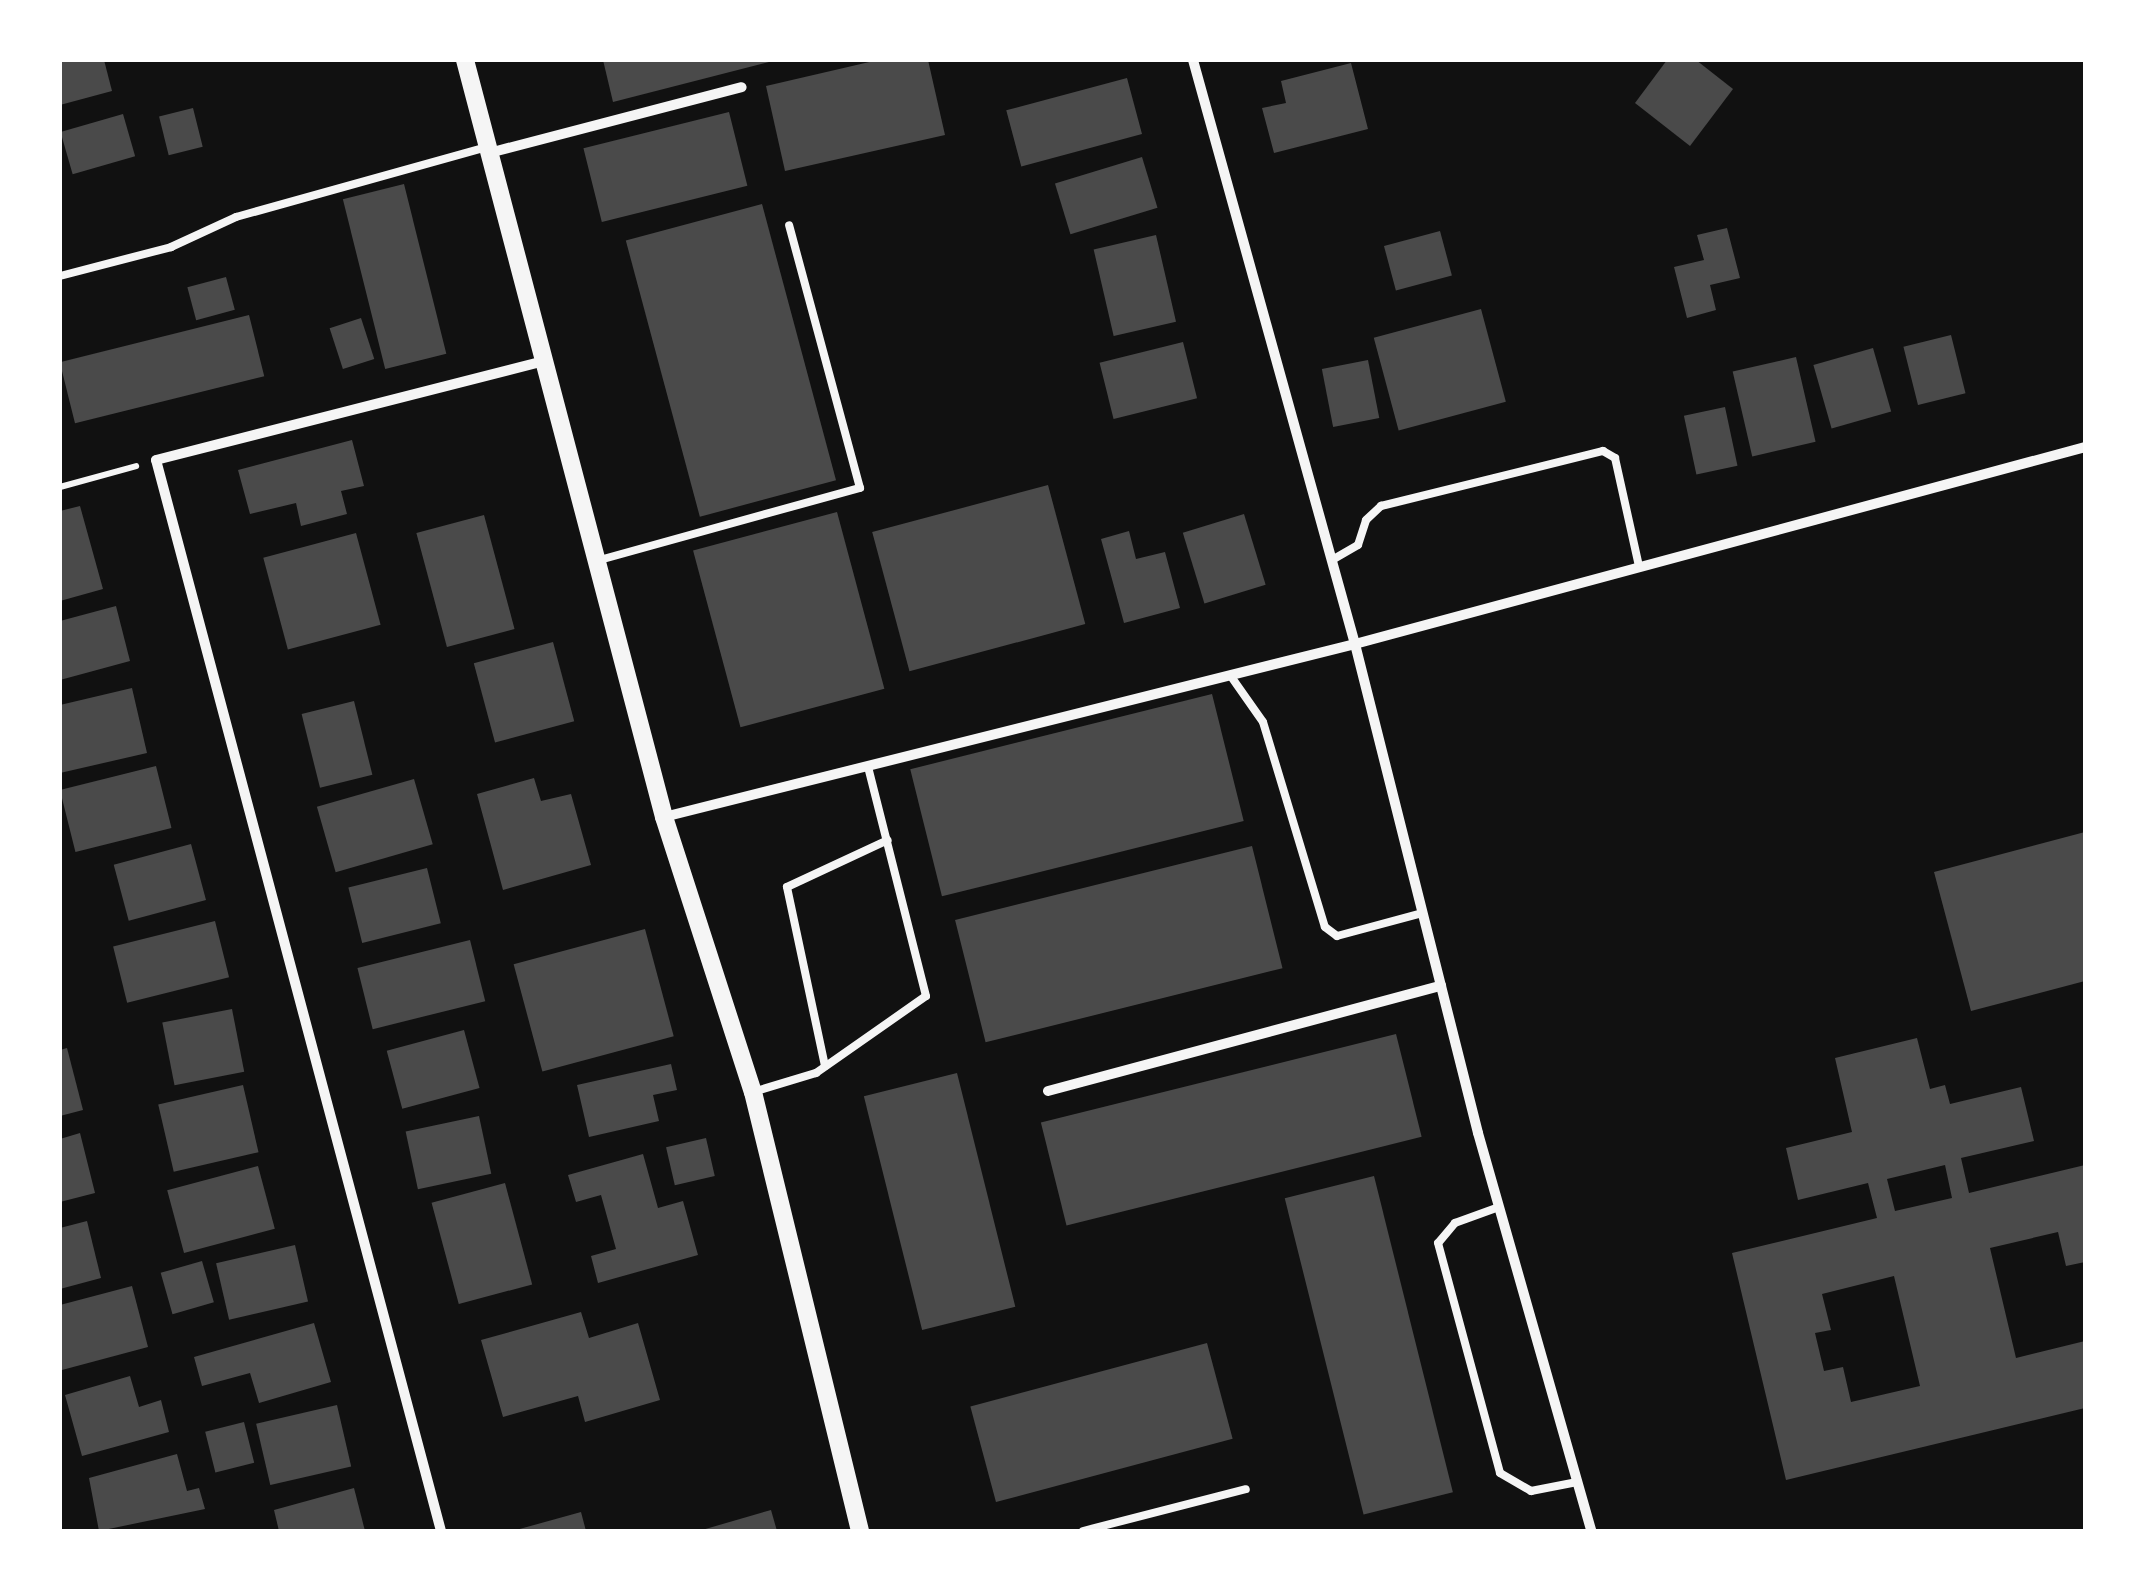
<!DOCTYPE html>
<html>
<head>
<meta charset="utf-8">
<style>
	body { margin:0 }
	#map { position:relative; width:2145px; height:1591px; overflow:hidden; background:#111; font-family:Inter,sans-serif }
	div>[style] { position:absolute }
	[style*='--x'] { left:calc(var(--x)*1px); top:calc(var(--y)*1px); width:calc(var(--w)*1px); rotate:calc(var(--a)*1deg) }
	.building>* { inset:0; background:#4a4a4a; transform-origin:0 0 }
	.path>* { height:6px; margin:-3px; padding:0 3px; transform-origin:3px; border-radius:3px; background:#f5f5f5 }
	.service>* { height:8px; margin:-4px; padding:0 4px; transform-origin:4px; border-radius:4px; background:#f5f5f5 }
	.minor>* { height:10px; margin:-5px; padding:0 5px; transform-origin:5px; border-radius:5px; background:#f5f5f5 }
	.tertiary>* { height:18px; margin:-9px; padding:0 9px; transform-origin:9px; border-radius:9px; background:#f5f5f5 }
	span { translate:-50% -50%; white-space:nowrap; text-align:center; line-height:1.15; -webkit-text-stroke:9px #fff; paint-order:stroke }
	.frame { position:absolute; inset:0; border:62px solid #fff; pointer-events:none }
</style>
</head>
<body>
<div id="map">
	<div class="building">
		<div style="clip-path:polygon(60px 60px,104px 60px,112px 91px,60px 105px)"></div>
		<div style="clip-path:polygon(603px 60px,773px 60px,773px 61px,613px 102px)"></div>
		<div style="clip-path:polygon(878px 60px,928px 60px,945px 135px,785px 171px,766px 86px)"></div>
		<div style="clip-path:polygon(1667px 60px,1696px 60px,1733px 89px,1690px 146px,1635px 103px)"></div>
		<div style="clip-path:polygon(1351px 63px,1368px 129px,1274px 153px,1262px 108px,1286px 103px,1281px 81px)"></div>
		<div style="left:1127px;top:78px;width:58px;height:125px;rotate:75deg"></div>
		<div style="left:193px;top:108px;width:40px;height:35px;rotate:76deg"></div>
		<div style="left:729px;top:112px;width:76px;height:150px;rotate:76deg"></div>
		<div style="left:123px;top:114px;width:44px;height:65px;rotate:74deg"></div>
		<div style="left:1142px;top:157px;width:53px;height:91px;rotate:73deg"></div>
		<div style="left:404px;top:184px;width:175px;height:63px;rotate:76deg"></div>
		<div style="left:762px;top:204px;width:286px;height:141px;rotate:75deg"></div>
		<div style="clip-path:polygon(1727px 228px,1740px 278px,1710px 285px,1716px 310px,1687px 318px,1674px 267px,1704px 260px,1697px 235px)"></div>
		<div style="left:1440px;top:231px;width:46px;height:58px;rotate:75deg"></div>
		<div style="left:1156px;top:235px;width:89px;height:64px;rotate:77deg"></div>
		<div style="left:226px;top:277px;width:34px;height:40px;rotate:75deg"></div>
		<div style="left:1481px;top:309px;width:96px;height:111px;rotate:75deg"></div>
		<div style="left:249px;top:315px;width:63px;height:195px;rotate:76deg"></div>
		<div style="left:361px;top:318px;width:43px;height:33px;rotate:72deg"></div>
		<div style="left:1951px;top:335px;width:60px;height:49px;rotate:76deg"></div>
		<div style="left:1183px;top:342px;width:58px;height:86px;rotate:76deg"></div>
		<div style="left:1873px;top:348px;width:66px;height:62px;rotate:74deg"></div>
		<div style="left:1796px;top:357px;width:87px;height:65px;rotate:77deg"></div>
		<div style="left:1368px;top:360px;width:59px;height:47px;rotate:79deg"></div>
		<div style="left:1725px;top:407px;width:60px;height:42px;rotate:78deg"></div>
		<div style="clip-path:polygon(352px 440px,364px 486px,341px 491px,347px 514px,301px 526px,296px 503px,250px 514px,238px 470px)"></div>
		<div style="left:1048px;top:485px;width:144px;height:182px;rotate:75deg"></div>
		<div style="clip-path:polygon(80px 506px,103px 589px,60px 601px,60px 511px)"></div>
		<div style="left:837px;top:512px;width:183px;height:149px;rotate:75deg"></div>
		<div style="left:1244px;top:514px;width:74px;height:64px;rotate:73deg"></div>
		<div style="left:484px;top:515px;width:118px;height:70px;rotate:75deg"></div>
		<div style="clip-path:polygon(1129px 531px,1136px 559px,1165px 552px,1180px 608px,1124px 623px,1101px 539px)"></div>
		<div style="left:356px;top:533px;width:95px;height:96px;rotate:75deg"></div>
		<div style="clip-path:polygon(116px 606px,130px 661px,60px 680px,60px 621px)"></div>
		<div style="left:553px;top:642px;width:82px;height:82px;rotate:75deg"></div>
		<div style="clip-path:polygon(132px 688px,147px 753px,60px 773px,60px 705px)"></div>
		<div style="left:1212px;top:694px;width:131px;height:311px;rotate:76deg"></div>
		<div style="left:354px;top:701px;width:76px;height:54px;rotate:76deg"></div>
		<div style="left:156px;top:766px;width:64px;height:99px;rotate:76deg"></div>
		<div style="clip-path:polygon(534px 778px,541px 801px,571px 794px,591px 865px,503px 890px,477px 794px)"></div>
		<div style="left:414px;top:779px;width:68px;height:101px;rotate:74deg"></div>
		<div style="clip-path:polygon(2085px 832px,2085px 981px,1971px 1011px,1934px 872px)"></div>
		<div style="left:191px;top:844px;width:58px;height:80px;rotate:75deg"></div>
		<div style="left:1252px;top:846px;width:126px;height:306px;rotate:76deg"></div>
		<div style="left:427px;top:868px;width:57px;height:81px;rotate:76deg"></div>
		<div style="left:215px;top:921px;width:58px;height:105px;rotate:76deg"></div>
		<div style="left:645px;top:929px;width:111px;height:136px;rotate:75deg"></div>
		<div style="left:470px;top:940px;width:63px;height:116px;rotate:76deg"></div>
		<div style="left:232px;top:1009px;width:64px;height:71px;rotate:79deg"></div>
		<div style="left:464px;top:1030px;width:60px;height:80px;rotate:75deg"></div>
		<div style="left:1396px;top:1034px;width:106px;height:366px;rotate:76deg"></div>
		<div style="clip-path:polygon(evenodd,1917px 1038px,1930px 1089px,1945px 1085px,1950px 1104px,2021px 1087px,2034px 1141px,1961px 1158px,1969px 1193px,2085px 1165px,2085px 1262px,2066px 1266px,2058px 1232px,1990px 1248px,2016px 1358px,2085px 1341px,2085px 1408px,1786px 1480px,1732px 1253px,1877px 1218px,1868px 1183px,1798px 1200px,1786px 1148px,1852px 1132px,1835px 1058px,1917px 1038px,1945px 1165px,1952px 1198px,1895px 1211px,1887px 1179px,1945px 1165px,1917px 1038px,1894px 1276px,1920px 1386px,1851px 1402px,1843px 1367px,1824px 1371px,1815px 1333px,1831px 1330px,1822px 1294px,1894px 1276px)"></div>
		<div style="clip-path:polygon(67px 1048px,83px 1110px,60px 1116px,60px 1050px)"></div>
		<div style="clip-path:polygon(671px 1064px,677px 1090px,653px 1095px,659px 1121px,589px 1137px,577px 1085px)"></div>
		<div style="left:957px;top:1073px;width:241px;height:96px;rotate:76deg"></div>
		<div style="left:243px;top:1085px;width:69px;height:87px;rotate:77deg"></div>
		<div style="left:479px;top:1116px;width:59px;height:75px;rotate:78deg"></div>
		<div style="clip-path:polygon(80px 1133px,95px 1193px,60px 1202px,60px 1139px)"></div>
		<div style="left:706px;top:1138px;width:39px;height:41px;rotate:77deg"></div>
		<div style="clip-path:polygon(643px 1154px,658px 1208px,683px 1201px,698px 1255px,598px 1283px,591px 1256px,616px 1249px,601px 1195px,576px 1202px,568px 1175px)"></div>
		<div style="left:258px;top:1166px;width:65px;height:94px;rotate:75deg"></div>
		<div style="left:1374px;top:1176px;width:326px;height:92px;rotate:76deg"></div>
		<div style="left:505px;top:1183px;width:105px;height:76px;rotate:75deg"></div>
		<div style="clip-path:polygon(87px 1221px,101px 1278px,60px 1289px,60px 1228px)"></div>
		<div style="left:295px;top:1245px;width:58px;height:81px;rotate:77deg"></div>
		<div style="left:202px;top:1261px;width:43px;height:43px;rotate:74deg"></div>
		<div style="clip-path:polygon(132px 1286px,148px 1347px,62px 1370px,60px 1305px)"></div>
		<div style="clip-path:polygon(581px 1312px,589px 1338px,638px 1323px,660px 1400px,585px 1422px,578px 1396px,503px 1417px,481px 1340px)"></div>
		<div style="clip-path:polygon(314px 1323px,331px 1382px,259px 1403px,250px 1373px,202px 1386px,194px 1357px)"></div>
		<div style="left:1207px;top:1343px;width:99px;height:245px;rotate:75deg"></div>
		<div style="clip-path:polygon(130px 1376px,139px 1407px,161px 1400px,169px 1432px,82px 1456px,65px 1395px)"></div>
		<div style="left:337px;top:1405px;width:63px;height:83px;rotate:77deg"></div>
		<div style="left:244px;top:1422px;width:42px;height:40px;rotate:76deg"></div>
		<div style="clip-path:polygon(177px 1454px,187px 1491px,199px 1488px,205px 1509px,99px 1531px,89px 1478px)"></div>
		<div style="clip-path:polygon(354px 1488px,365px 1531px,279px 1531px,274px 1510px)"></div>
		<div style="clip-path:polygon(771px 1510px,777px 1531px,702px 1531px,702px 1530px)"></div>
		<div style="clip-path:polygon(581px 1512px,586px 1531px,516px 1531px,516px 1530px)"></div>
	</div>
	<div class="path">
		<div style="--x:60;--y:487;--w:79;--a:-15.4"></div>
	</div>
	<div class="service">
		<div style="--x:60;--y:276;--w:115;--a:-14.6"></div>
		<div style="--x:171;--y:247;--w:72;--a:-24.8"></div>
		<div style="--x:236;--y:217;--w:261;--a:-15.6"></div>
		<div style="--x:1332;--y:560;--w:30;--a:-30"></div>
		<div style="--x:1358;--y:545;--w:26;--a:-72"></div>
		<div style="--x:1366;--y:520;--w:21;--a:-43"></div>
		<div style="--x:1381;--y:506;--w:229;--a:-13.9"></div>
		<div style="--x:1603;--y:451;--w:14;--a:30"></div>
		<div style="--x:1615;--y:458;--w:111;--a:77.5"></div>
		<div style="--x:596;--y:561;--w:274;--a:-15.5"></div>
		<div style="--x:860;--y:488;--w:272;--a:-105.1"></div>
		<div style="--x:1230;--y:675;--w:57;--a:54.9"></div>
		<div style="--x:1263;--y:722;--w:214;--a:73.2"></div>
		<div style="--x:1325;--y:927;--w:15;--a:37"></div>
		<div style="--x:1337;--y:936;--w:88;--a:-15.1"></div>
		<div style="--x:825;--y:1066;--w:183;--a:-102"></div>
		<div style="--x:787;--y:887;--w:111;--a:-25"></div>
		<div style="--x:753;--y:1092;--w:66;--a:-16.8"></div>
		<div style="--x:816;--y:1073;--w:134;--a:-35"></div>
		<div style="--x:926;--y:996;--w:237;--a:-104.2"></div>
		<div style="--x:1499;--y:1207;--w:47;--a:160"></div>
		<div style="--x:1455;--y:1223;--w:26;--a:130"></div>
		<div style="--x:1438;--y:1243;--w:238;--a:74.9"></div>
		<div style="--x:1500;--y:1473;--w:36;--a:30"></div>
		<div style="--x:1531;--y:1491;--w:47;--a:-11.1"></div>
		<div style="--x:1083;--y:1531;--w:168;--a:-14.4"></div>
	</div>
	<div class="minor">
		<div style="--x:1193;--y:60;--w:606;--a:74.5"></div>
		<div style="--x:1355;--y:644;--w:504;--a:75.88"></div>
		<div style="--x:1478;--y:1133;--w:414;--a:74.1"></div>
		<div style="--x:489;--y:153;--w:261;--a:-14.6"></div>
		<div style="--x:664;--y:817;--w:712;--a:-14.06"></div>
		<div style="--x:1355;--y:644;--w:756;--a:-15.1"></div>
		<div style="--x:1048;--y:1091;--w:407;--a:-15"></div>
		<div style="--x:441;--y:1531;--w:1108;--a:-104.9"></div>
		<div style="--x:156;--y:460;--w:399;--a:-14.3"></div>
	</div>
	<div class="tertiary">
		<div style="--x:465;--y:60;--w:783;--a:75.27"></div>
		<div style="--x:664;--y:817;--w:289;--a:72.1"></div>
		<div style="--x:753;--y:1092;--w:452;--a:76.3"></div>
	</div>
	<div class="frame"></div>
</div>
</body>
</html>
